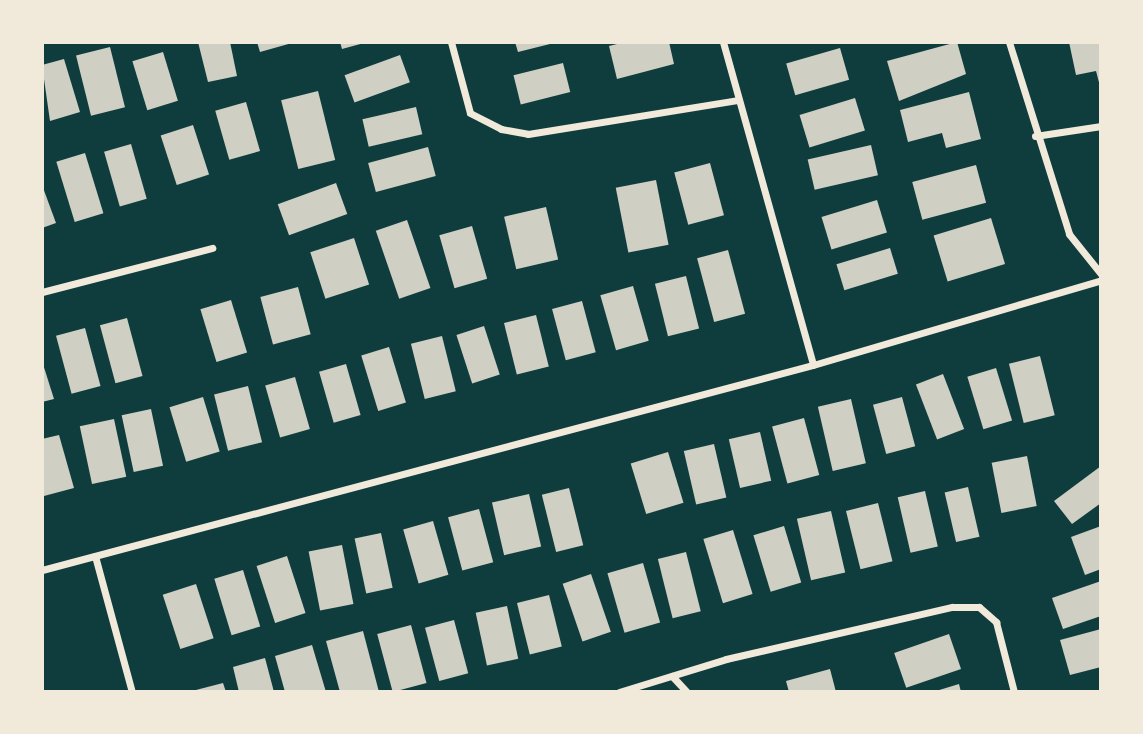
<!DOCTYPE html>
<html>
<head>
<meta charset="utf-8">
<style>
	body { margin:0 }
	#map { position:relative; width:1143px; height:734px; overflow:hidden; background:#0f3d3e; font-family:"Times New Roman",serif }
	div>[style] { position:absolute }
	[style*='--x'] { left:calc(var(--x)*1px); top:calc(var(--y)*1px); width:calc(var(--w)*1px); rotate:calc(var(--a)*1deg) }
	.building>* { inset:0; background:#cfcfc3; transform-origin:0 0 }
	.minor>* { height:7px; margin:-3.5px; padding:0 3.5px; transform-origin:3.5px; border-radius:3.5px; background:#f1e9da }
	span { translate:-50% -50%; white-space:nowrap; text-align:center; line-height:1.15; -webkit-text-stroke:7px #f1e9da; paint-order:stroke }
	.frame { position:absolute; inset:0; border:44px solid #f1e9da; pointer-events:none }
</style>
</head>
<body>
<div id="map">
	<div class="building">
		<div style="clip-path:polygon(198px 42px,230px 42px,237px 76px,208px 82px)"></div>
		<div style="clip-path:polygon(257px 42px,292px 42px,292px 43px,260px 52px)"></div>
		<div style="clip-path:polygon(340px 42px,364px 42px,364px 43px,342px 49px)"></div>
		<div style="clip-path:polygon(515px 42px,554px 42px,554px 43px,518px 52px)"></div>
		<div style="clip-path:polygon(625px 42px,669px 42px,674px 64px,617px 79px,609px 46px)"></div>
		<div style="clip-path:polygon(957px 42px,966px 74px,899px 101px,887px 61px)"></div>
		<div style="clip-path:polygon(1069px 42px,1101px 42px,1101px 90px,1096px 71px,1076px 75px)"></div>
		<div style="left:110px;top:47px;width:62px;height:35px;rotate:76deg"></div>
		<div style="left:840px;top:48px;width:33px;height:56px;rotate:74deg"></div>
		<div style="left:163px;top:52px;width:51px;height:32px;rotate:73deg"></div>
		<div style="left:400px;top:55px;width:29px;height:59px;rotate:70deg"></div>
		<div style="clip-path:polygon(64px 59px,80px 112px,50px 121px,42px 65px)"></div>
		<div style="left:563px;top:63px;width:30px;height:51px;rotate:76deg"></div>
		<div style="left:318px;top:91px;width:71px;height:38px;rotate:76deg"></div>
		<div style="clip-path:polygon(969px 92px,981px 139px,946px 148px,942px 133px,908px 142px,900px 110px)"></div>
		<div style="left:855px;top:98px;width:34px;height:58px;rotate:73deg"></div>
		<div style="left:246px;top:102px;width:51px;height:32px;rotate:74deg"></div>
		<div style="left:416px;top:107px;width:28px;height:55px;rotate:77deg"></div>
		<div style="left:193px;top:125px;width:52px;height:34px;rotate:72deg"></div>
		<div style="left:131px;top:144px;width:57px;height:28px;rotate:74deg"></div>
		<div style="left:871px;top:145px;width:31px;height:65px;rotate:77deg"></div>
		<div style="left:428px;top:147px;width:30px;height:62px;rotate:75deg"></div>
		<div style="left:85px;top:153px;width:63px;height:30px;rotate:73deg"></div>
		<div style="left:710px;top:163px;width:54px;height:37px;rotate:75deg"></div>
		<div style="left:976px;top:165px;width:39px;height:66px;rotate:75deg"></div>
		<div style="left:656px;top:180px;width:66px;height:41px;rotate:79deg"></div>
		<div style="left:336px;top:183px;width:33px;height:62px;rotate:70deg"></div>
		<div style="clip-path:polygon(42px 185px,56px 223px,42px 228px)"></div>
		<div style="left:877px;top:200px;width:34px;height:58px;rotate:73deg"></div>
		<div style="left:546px;top:207px;width:54px;height:43px;rotate:77deg"></div>
		<div style="left:991px;top:218px;width:48px;height:60px;rotate:73deg"></div>
		<div style="left:407px;top:220px;width:72px;height:33px;rotate:71deg"></div>
		<div style="left:472px;top:226px;width:55px;height:34px;rotate:74deg"></div>
		<div style="left:354px;top:238px;width:49px;height:46px;rotate:72deg"></div>
		<div style="left:890px;top:248px;width:27px;height:56px;rotate:73deg"></div>
		<div style="left:728px;top:250px;width:66px;height:32px;rotate:75deg"></div>
		<div style="left:686px;top:276px;width:54px;height:32px;rotate:76deg"></div>
		<div style="left:633px;top:286px;width:57px;height:34px;rotate:74deg"></div>
		<div style="left:298px;top:287px;width:49px;height:39px;rotate:75deg"></div>
		<div style="left:231px;top:300px;width:55px;height:32px;rotate:73deg"></div>
		<div style="left:582px;top:301px;width:53px;height:31px;rotate:75deg"></div>
		<div style="left:536px;top:315px;width:53px;height:33px;rotate:76deg"></div>
		<div style="left:127px;top:318px;width:60px;height:28px;rotate:75deg"></div>
		<div style="left:484px;top:326px;width:51px;height:29px;rotate:72deg"></div>
		<div style="left:85px;top:328px;width:60px;height:30px;rotate:75deg"></div>
		<div style="left:442px;top:336px;width:57px;height:32px;rotate:76deg"></div>
		<div style="left:389px;top:347px;width:58px;height:29px;rotate:73deg"></div>
		<div style="left:1040px;top:356px;width:61px;height:32px;rotate:76deg"></div>
		<div style="clip-path:polygon(42px 361px,54px 399px,42px 402px)"></div>
		<div style="left:346px;top:364px;width:53px;height:28px;rotate:74deg"></div>
		<div style="left:996px;top:368px;width:55px;height:30px;rotate:73deg"></div>
		<div style="left:943px;top:374px;width:59px;height:29px;rotate:69deg"></div>
		<div style="left:295px;top:377px;width:54px;height:31px;rotate:74deg"></div>
		<div style="left:248px;top:386px;width:58px;height:35px;rotate:76deg"></div>
		<div style="left:203px;top:397px;width:57px;height:35px;rotate:73deg"></div>
		<div style="left:902px;top:397px;width:51px;height:30px;rotate:75deg"></div>
		<div style="left:851px;top:399px;width:66px;height:34px;rotate:77deg"></div>
		<div style="left:151px;top:409px;width:58px;height:30px;rotate:78deg"></div>
		<div style="left:804px;top:418px;width:59px;height:33px;rotate:75deg"></div>
		<div style="left:114px;top:419px;width:59px;height:35px;rotate:78deg"></div>
		<div style="left:760px;top:432px;width:50px;height:32px;rotate:77deg"></div>
		<div style="clip-path:polygon(59px 435px,74px 488px,44px 496px,42px 439px)"></div>
		<div style="left:714px;top:444px;width:55px;height:31px;rotate:77deg"></div>
		<div style="left:668px;top:452px;width:53px;height:39px;rotate:73deg"></div>
		<div style="left:1027px;top:456px;width:51px;height:36px;rotate:79deg"></div>
		<div style="clip-path:polygon(1101px 466px,1101px 503px,1072px 524px,1054px 501px)"></div>
		<div style="left:968px;top:487px;width:51px;height:24px;rotate:77deg"></div>
		<div style="left:569px;top:488px;width:59px;height:28px;rotate:76deg"></div>
		<div style="left:925px;top:491px;width:57px;height:28px;rotate:77deg"></div>
		<div style="left:529px;top:494px;width:54px;height:38px;rotate:77deg"></div>
		<div style="left:878px;top:503px;width:60px;height:33px;rotate:76deg"></div>
		<div style="left:479px;top:509px;width:55px;height:32px;rotate:75deg"></div>
		<div style="left:831px;top:511px;width:63px;height:35px;rotate:77deg"></div>
		<div style="left:433px;top:521px;width:56px;height:31px;rotate:74deg"></div>
		<div style="left:784px;top:526px;width:59px;height:32px;rotate:73deg"></div>
		<div style="clip-path:polygon(1101px 526px,1101px 569px,1085px 575px,1071px 537px)"></div>
		<div style="left:733px;top:530px;width:67px;height:31px;rotate:73deg"></div>
		<div style="left:381px;top:533px;width:56px;height:27px;rotate:78deg"></div>
		<div style="left:342px;top:545px;width:60px;height:34px;rotate:79deg"></div>
		<div style="left:686px;top:552px;width:61px;height:29px;rotate:76deg"></div>
		<div style="left:287px;top:556px;width:60px;height:32px;rotate:72deg"></div>
		<div style="left:643px;top:563px;width:62px;height:37px;rotate:74deg"></div>
		<div style="left:243px;top:570px;width:59px;height:30px;rotate:73deg"></div>
		<div style="left:591px;top:574px;width:61px;height:30px;rotate:71deg"></div>
		<div style="clip-path:polygon(1101px 581px,1101px 616px,1063px 629px,1052px 598px)"></div>
		<div style="left:196px;top:584px;width:57px;height:35px;rotate:72deg"></div>
		<div style="left:549px;top:595px;width:53px;height:33px;rotate:76deg"></div>
		<div style="left:507px;top:606px;width:54px;height:32px;rotate:78deg"></div>
		<div style="left:454px;top:620px;width:55px;height:30px;rotate:75deg"></div>
		<div style="left:411px;top:625px;width:60px;height:35px;rotate:75deg"></div>
		<div style="clip-path:polygon(1101px 629px,1101px 667px,1070px 675px,1060px 640px)"></div>
		<div style="clip-path:polygon(363px 631px,379px 692px,340px 692px,326px 641px)"></div>
		<div style="left:949px;top:634px;width:37px;height:58px;rotate:71deg"></div>
		<div style="clip-path:polygon(312px 645px,326px 692px,285px 692px,275px 656px)"></div>
		<div style="clip-path:polygon(265px 658px,274px 692px,239px 692px,233px 667px)"></div>
		<div style="clip-path:polygon(830px 669px,836px 692px,789px 692px,786px 681px)"></div>
		<div style="clip-path:polygon(223px 683px,226px 692px,192px 692px,192px 691px)"></div>
		<div style="clip-path:polygon(959px 684px,961px 692px,936px 692px,936px 691px)"></div>
	</div>
	<div class="minor">
		<div style="--x:451;--y:42;--w:73;--a:75"></div>
		<div style="--x:470;--y:113;--w:35;--a:27"></div>
		<div style="--x:501;--y:129;--w:27;--a:10"></div>
		<div style="--x:528;--y:134;--w:212;--a:-9.2"></div>
		<div style="--x:723;--y:42;--w:335;--a:74.4"></div>
		<div style="--x:1009;--y:42;--w:201;--a:72.6"></div>
		<div style="--x:1069;--y:234;--w:51;--a:51.3"></div>
		<div style="--x:1035;--y:136;--w:67;--a:-8.6"></div>
		<div style="--x:42;--y:292;--w:176;--a:-14.5"></div>
		<div style="--x:95;--y:556;--w:141;--a:74.8"></div>
		<div style="--x:42;--y:570;--w:798;--a:-14.89"></div>
		<div style="--x:813;--y:365;--w:300;--a:-16.4"></div>
		<div style="--x:672;--y:676;--w:22;--a:47"></div>
		<div style="--x:619;--y:692;--w:112;--a:-17.1"></div>
		<div style="--x:726;--y:659;--w:232;--a:-13"></div>
		<div style="--x:952;--y:607;--w:27;--a:0"></div>
		<div style="--x:979;--y:607;--w:23;--a:41"></div>
		<div style="--x:996;--y:622;--w:72;--a:75.6"></div>
	</div>
	<div class="frame"></div>
</div>
</body>
</html>
